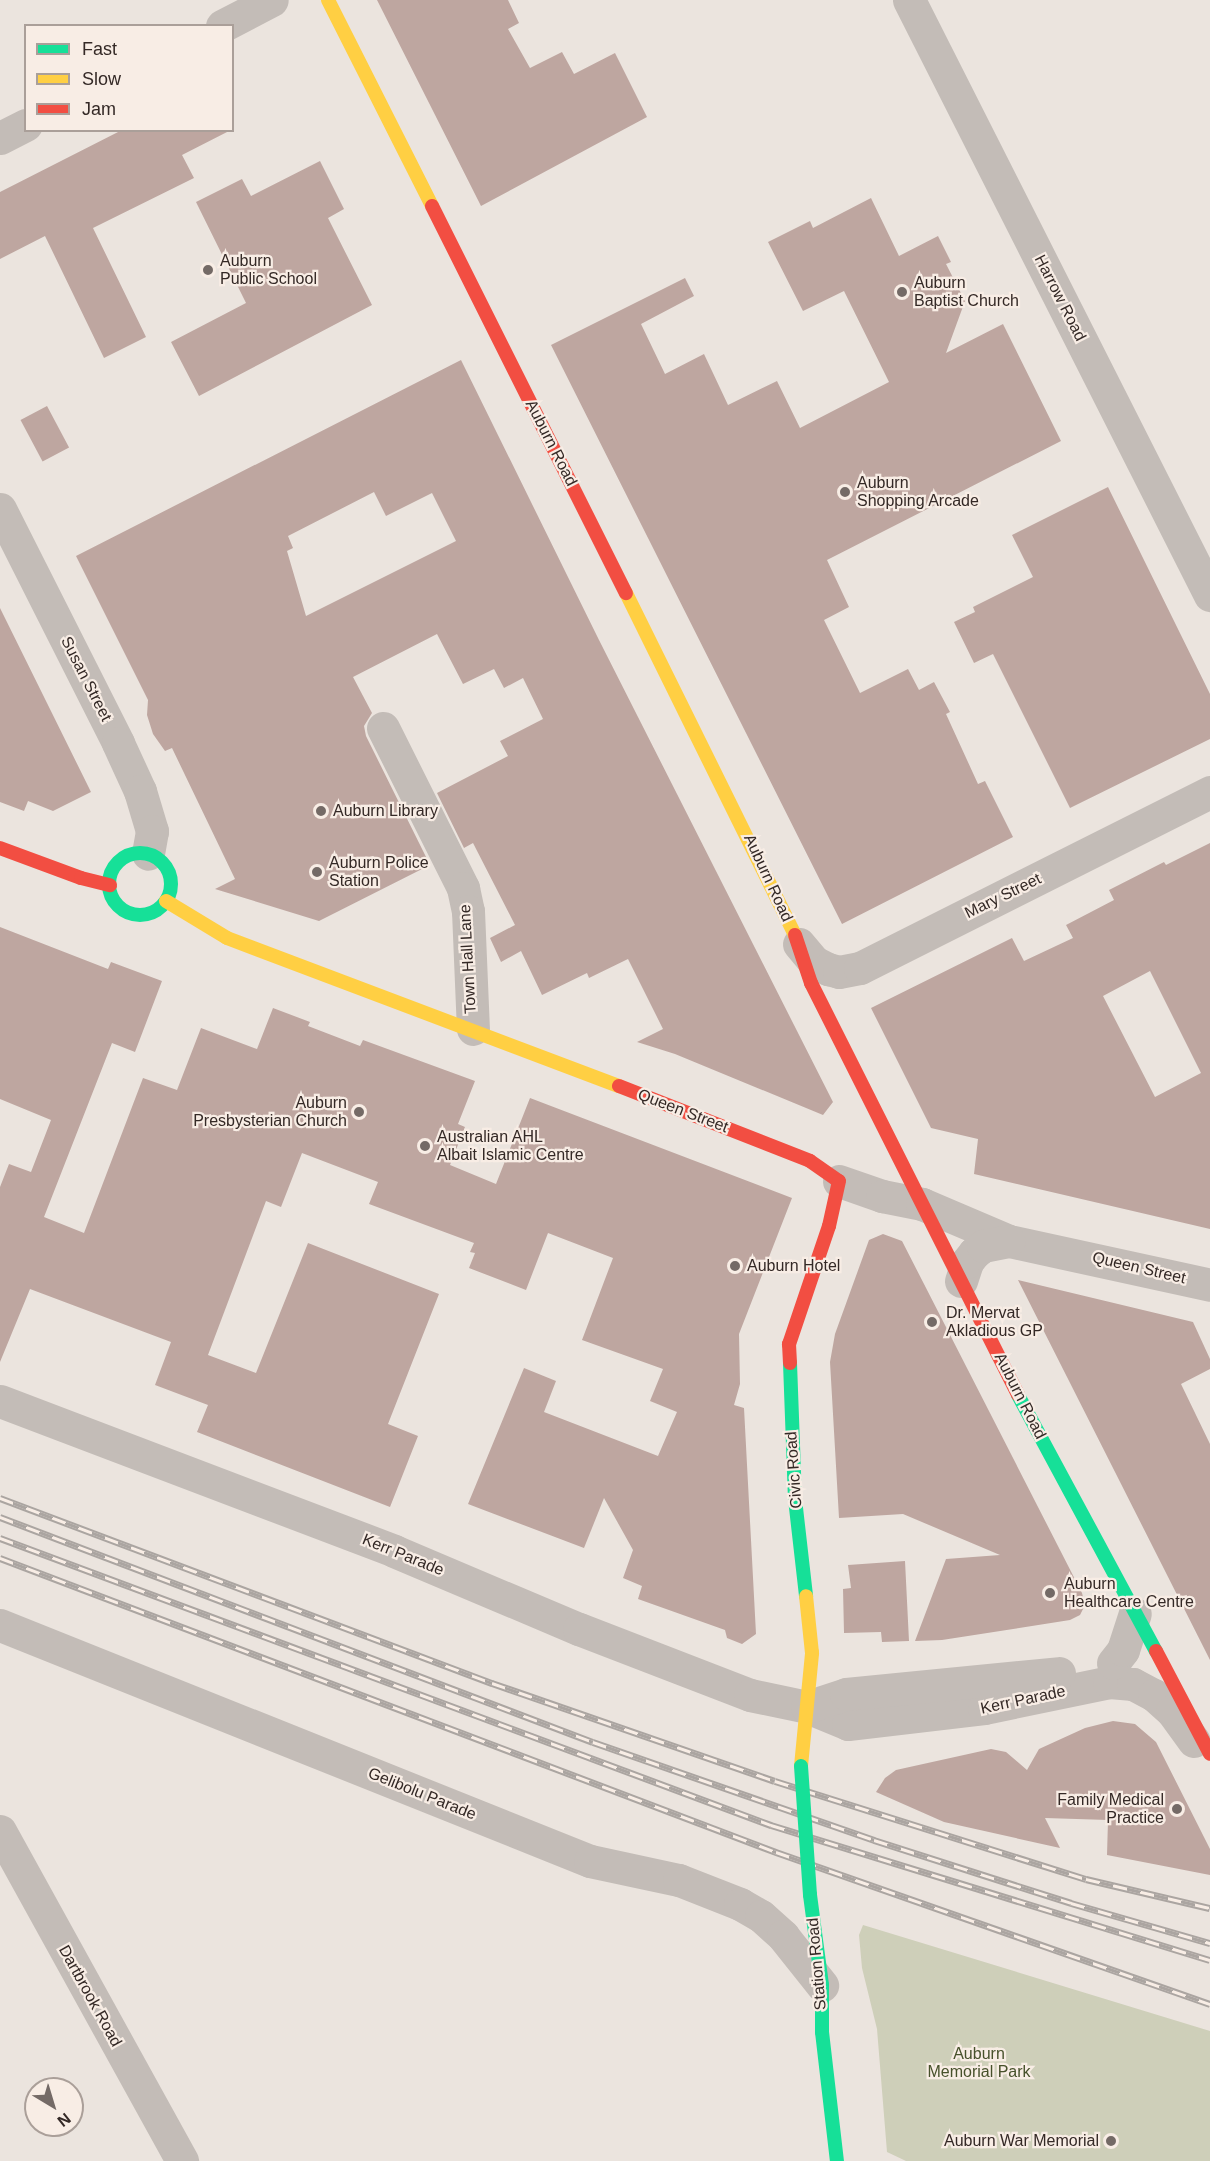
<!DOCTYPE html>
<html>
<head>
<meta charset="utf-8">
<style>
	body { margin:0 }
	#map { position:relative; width:1210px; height:2161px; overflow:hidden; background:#ebe4de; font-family:Arial,sans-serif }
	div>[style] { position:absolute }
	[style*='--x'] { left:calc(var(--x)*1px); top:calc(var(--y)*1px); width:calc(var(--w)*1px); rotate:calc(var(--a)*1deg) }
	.green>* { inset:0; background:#cecfb9 }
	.building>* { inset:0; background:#bea6a0; transform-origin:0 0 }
	.street>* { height:33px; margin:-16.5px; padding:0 16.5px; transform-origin:16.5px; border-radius:16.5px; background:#c3bcb7 }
	.fast>* { height:14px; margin:-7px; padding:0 7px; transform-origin:7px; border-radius:7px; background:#16e098 }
	.fast>.ring { margin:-7px; padding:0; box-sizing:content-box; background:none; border:14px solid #16e098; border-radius:50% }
	.slow>* { height:14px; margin:-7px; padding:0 7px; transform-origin:7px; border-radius:7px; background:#ffcf43 }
	.jam>* { height:14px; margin:-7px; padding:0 7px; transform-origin:7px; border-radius:7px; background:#f24e42 }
	.rail>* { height:7px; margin-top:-3.5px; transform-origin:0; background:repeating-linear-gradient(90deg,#f8ede5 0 14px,#aba5a1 0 28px); box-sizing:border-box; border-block:2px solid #aba5a1 }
	.fast-bridge>* { height:14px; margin:-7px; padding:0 7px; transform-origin:7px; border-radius:7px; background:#16e098 }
	.dots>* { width:16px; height:16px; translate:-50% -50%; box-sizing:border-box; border:3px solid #f8ede5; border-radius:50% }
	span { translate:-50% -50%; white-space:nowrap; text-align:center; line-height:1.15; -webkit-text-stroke:4.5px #f8ede5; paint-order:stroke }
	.poi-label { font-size:16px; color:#342926 }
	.left { translate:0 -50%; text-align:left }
	.right { translate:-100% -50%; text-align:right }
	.street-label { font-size:16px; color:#342926 }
	.park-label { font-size:16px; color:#47512b }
	.legend { position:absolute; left:24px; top:24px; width:210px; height:108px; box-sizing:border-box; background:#f8ede5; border:2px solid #aa9f99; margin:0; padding:8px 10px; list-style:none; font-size:18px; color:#342926 }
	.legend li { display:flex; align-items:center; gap:12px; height:30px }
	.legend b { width:30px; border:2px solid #aa9f99 }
	.north { position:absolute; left:24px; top:2077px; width:60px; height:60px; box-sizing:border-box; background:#f8ede5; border:2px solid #aa9f99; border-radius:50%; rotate:142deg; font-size:16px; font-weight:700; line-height:24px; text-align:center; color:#342926 }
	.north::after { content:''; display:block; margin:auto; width:21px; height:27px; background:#746a66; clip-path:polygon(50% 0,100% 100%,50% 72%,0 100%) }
</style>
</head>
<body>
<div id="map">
	<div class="green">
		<div style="clip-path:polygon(863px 1925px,1210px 2031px,1210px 2161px,906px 2161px,887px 2152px,877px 2029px,862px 1968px,859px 1935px)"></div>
	</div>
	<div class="building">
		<div style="clip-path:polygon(377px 0,508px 0,519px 23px,508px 29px,530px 68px,562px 52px,574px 74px,615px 53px,647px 117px,481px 206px)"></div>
		<div style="clip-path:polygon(122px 130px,231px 130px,182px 155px,194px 178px,93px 228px,146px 337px,104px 358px,45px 236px,0 259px,0 192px)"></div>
		<div style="clip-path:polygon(320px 161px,344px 209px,328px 218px,372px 305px,199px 396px,171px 342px,246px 303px,196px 202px,242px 179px,251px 196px)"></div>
		<div style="clip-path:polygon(871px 198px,899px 256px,938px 236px,951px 262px,946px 264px,965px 301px,946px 353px,1003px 324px,1061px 441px,827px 560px,849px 607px,824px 620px,860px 693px,908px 669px,919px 690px,934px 682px,950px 712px,946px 714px,978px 784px,985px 781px,1013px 837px,842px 924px,551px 345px,685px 278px,694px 296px,641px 324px,665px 374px,704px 354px,728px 405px,777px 381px,800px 428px,889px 382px,844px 291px,803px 311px,768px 242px,810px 221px,813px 228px)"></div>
		<div style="clip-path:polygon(evenodd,461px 360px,599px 640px,833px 1102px,823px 1115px,675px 1054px,637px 1042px,663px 1029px,628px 959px,589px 978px,587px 973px,542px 995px,521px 951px,501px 962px,490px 938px,515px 925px,473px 843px,464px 848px,437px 793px,508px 756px,500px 741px,543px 719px,523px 678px,504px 688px,494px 669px,463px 684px,437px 634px,353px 677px,372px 713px,364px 726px,366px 736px,430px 865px,319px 921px,215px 889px,235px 879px,172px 748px,165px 751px,153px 734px,147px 715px,148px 700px,76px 556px,461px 360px,374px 492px,386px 516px,432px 493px,456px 541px,306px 616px,287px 551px,293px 548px,288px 536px,374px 492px)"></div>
		<div style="left:47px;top:406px;width:47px;height:30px;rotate:62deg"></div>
		<div style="clip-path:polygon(1108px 487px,1210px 694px,1210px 739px,1070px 808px,993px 654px,974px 663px,954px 622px,975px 612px,973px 607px,1033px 577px,1012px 535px)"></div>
		<div style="clip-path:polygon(0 608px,91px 792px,53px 811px,28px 801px,24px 811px,0 802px)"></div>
		<div style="clip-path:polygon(evenodd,1210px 843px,1210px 1229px,974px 1174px,978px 1139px,931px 1128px,871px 1008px,1012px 938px,1024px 961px,1073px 938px,1066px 925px,1114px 900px,1109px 890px,1164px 862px,1166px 865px,1210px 843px,1150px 971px,1201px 1073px,1155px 1097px,1103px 996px,1150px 971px)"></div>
		<div style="clip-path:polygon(0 927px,108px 969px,111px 962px,162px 981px,135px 1052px,112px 1043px,44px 1217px,84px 1233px,143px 1078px,177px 1090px,201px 1028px,257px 1049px,273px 1008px,310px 1022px,308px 1026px,360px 1046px,363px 1040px,475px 1081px,458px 1124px,465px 1127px,450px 1165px,496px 1184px,530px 1098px,792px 1198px,739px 1334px,740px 1384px,734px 1405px,744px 1408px,756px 1634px,742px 1644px,727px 1638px,725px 1630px,638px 1599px,642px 1586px,623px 1578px,633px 1550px,604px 1498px,584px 1548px,468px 1504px,524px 1368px,556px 1381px,544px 1412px,658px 1456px,677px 1412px,650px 1401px,663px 1369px,582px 1340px,613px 1258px,548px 1233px,526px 1290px,469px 1268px,475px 1253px,470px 1252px,474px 1243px,369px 1204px,378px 1182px,302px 1153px,281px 1207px,266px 1201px,208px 1355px,256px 1373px,308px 1243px,439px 1294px,388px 1424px,418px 1436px,390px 1507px,197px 1432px,208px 1405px,155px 1385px,171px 1342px,30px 1289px,0 1362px,0 1187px,9px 1164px,31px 1172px,51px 1120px,0 1099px)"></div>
		<div style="clip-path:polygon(883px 1234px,902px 1241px,1082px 1593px,1085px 1605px,1080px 1615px,1070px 1620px,942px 1640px,915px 1641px,946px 1559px,1000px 1555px,903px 1514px,839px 1518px,830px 1362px,835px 1334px,869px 1240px)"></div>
		<div style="clip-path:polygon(1018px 1280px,1193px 1322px,1210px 1359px,1210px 1369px,1181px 1384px,1210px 1444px,1210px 1660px)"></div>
		<div style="clip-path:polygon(905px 1561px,909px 1641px,882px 1642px,881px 1632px,844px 1633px,843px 1589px,851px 1588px,848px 1565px)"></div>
		<div style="clip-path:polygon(1113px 1721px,1135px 1724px,1156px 1742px,1210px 1849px,1210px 1875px,1107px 1855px,1108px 1820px,1045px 1818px,1060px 1848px,944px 1822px,876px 1792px,885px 1778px,896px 1770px,991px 1749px,1006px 1752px,1027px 1770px,1039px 1749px,1085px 1728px)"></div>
	</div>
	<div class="street">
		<div style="--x:909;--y:0;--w:667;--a:63.17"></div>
		<div style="--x:222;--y:26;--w:56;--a:-27.5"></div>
		<div style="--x:0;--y:138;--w:29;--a:-27"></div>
		<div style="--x:0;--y:509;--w:262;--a:63.2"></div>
		<div style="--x:118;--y:743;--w:53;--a:65.4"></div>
		<div style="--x:140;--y:791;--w:42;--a:73.3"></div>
		<div style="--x:152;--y:831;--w:23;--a:100"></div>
		<div style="--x:383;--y:728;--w:179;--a:63.4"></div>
		<div style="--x:463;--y:888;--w:24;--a:78"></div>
		<div style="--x:468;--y:911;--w:118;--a:87.6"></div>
		<div style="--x:799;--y:944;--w:23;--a:50"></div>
		<div style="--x:814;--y:962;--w:16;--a:27"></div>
		<div style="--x:828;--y:969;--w:11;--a:15"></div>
		<div style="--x:839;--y:972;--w:21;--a:-11"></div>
		<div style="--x:860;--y:968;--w:392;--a:-26.7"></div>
		<div style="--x:839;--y:1181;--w:46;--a:19.2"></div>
		<div style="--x:882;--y:1196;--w:41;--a:11.3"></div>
		<div style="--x:922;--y:1204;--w:95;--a:23"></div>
		<div style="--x:1009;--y:1241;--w:206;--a:12.3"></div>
		<div style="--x:961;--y:1281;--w:20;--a:-72"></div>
		<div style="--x:967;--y:1262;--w:11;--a:-52"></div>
		<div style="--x:974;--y:1253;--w:11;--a:-38"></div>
		<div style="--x:983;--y:1246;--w:26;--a:-11"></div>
		<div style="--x:0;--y:1401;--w:422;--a:20.8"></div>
		<div style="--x:394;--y:1551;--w:201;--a:22.9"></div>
		<div style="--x:579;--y:1629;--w:183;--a:21.1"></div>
		<div style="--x:750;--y:1695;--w:58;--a:11.9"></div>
		<div style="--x:807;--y:1707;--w:44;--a:22.5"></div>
		<div style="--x:848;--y:1724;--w:137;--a:-6.7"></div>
		<div style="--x:984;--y:1708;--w:128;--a:-11.7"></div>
		<div style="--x:1109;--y:1682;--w:24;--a:5"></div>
		<div style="--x:1133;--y:1684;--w:24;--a:28"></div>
		<div style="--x:1154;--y:1695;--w:24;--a:42"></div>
		<div style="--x:1172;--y:1711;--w:37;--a:54"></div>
		<div style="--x:0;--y:1625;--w:635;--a:21.8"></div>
		<div style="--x:590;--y:1861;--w:91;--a:12.1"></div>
		<div style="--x:679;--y:1880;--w:66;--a:21.5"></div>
		<div style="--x:740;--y:1904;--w:24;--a:30"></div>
		<div style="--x:761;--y:1916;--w:30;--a:42"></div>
		<div style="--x:783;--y:1936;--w:63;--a:51.5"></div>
		<div style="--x:1113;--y:1663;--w:16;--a:-52"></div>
		<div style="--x:1123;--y:1650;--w:38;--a:-72"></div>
		<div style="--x:807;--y:1707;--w:41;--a:-18.4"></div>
		<div style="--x:846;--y:1694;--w:214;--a:-5.6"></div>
		<div style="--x:0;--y:1831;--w:377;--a:61.1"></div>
	</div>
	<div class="fast">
		<div class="ring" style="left:109px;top:853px;width:48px;height:48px"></div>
		<div style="--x:790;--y:1363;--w:136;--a:87.9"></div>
		<div style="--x:795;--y:1499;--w:98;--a:83.5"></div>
		<div style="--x:1018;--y:1395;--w:291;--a:61.7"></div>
		<div style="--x:810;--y:1895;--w:91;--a:82.4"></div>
		<div style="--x:822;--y:1985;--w:47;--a:90"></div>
		<div style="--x:822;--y:2032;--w:130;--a:83.4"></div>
	</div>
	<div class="slow">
		<div style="--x:328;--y:0;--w:231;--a:63.2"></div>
		<div style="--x:626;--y:593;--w:381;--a:63.7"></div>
		<div style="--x:166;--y:901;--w:71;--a:31.2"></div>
		<div style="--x:227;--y:938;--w:419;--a:20.7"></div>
		<div style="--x:801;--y:1766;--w:114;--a:-84.4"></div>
		<div style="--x:812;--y:1653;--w:57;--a:-96"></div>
	</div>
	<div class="jam">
		<div style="--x:432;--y:206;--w:433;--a:63.4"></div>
		<div style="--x:0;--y:848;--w:86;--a:20.3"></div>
		<div style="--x:81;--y:878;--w:30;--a:14"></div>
		<div style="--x:795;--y:935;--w:51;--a:71.6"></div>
		<div style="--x:811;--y:983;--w:461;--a:63.3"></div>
		<div style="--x:619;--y:1086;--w:205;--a:21.4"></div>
		<div style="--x:810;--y:1161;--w:35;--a:35"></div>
		<div style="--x:839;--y:1181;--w:46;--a:102.5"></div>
		<div style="--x:829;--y:1226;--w:125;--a:108.7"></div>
		<div style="--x:789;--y:1344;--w:19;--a:87"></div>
		<div style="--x:1156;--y:1651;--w:116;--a:62.3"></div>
	</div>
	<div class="rail">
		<div style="--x:0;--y:1498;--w:526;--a:20.61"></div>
		<div style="--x:492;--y:1683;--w:299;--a:19.1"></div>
		<div style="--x:775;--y:1781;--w:326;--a:17.5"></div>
		<div style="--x:1086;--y:1879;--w:127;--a:13.2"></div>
		<div style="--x:0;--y:1517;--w:634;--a:20.78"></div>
		<div style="--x:593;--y:1742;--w:298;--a:19.2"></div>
		<div style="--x:874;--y:1840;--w:207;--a:17.7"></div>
		<div style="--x:1071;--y:1903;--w:145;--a:16.1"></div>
		<div style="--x:0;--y:1538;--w:823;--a:20.42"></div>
		<div style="--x:771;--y:1825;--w:459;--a:17.1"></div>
		<div style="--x:0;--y:1558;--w:830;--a:20.75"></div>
		<div style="--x:776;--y:1852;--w:460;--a:19.3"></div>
	</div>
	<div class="fast-bridge">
		<div style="--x:801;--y:1766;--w:129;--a:86"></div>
	</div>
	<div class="dots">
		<div style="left:208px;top:270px;background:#746a66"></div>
		<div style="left:902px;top:292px;background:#746a66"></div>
		<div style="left:845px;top:492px;background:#746a66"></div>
		<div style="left:321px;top:811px;background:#746a66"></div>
		<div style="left:317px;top:872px;background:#746a66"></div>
		<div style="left:359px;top:1112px;background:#746a66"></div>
		<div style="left:425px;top:1146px;background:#746a66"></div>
		<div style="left:735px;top:1266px;background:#746a66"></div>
		<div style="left:932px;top:1322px;background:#746a66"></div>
		<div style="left:1050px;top:1593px;background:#746a66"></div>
		<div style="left:1177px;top:1809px;background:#746a66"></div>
		<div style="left:1111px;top:2141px;background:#746a66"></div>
	</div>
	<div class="poi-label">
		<span class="left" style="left:220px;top:270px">Auburn<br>Public School</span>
		<span class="left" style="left:914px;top:292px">Auburn<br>Baptist Church</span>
		<span class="left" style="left:857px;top:492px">Auburn<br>Shopping Arcade</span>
		<span class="left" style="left:333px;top:811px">Auburn Library</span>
		<span class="left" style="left:329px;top:872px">Auburn Police<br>Station</span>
		<span class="right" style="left:347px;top:1112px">Auburn<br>Presbysterian Church</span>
		<span class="left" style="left:437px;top:1146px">Australian AHL<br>Albait Islamic Centre</span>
		<span class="left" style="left:747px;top:1266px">Auburn Hotel</span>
		<span class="left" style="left:946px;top:1322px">Dr. Mervat<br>Akladious GP</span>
		<span class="left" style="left:1064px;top:1593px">Auburn<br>Healthcare Centre</span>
		<span class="right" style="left:1164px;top:1809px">Family Medical<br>Practice</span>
		<span class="right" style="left:1099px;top:2141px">Auburn War Memorial</span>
	</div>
	<div class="street-label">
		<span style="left:1060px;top:298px;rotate:63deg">Harrow Road</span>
		<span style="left:551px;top:443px;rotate:63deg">Auburn Road</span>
		<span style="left:86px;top:679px;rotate:63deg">Susan Street</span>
		<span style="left:768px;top:878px;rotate:65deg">Auburn Road</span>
		<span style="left:1003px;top:896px;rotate:-26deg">Mary Street</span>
		<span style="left:468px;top:959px;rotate:-93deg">Town Hall Lane</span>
		<span style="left:683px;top:1111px;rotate:21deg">Queen Street</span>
		<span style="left:1139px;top:1268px;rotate:13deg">Queen Street</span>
		<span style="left:1020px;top:1396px;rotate:63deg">Auburn Road</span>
		<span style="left:794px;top:1470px;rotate:-94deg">Civic Road</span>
		<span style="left:403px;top:1555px;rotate:22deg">Kerr Parade</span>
		<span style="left:1023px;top:1700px;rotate:-12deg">Kerr Parade</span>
		<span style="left:422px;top:1794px;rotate:22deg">Gelibolu Parade</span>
		<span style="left:817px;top:1964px;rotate:-95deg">Station Road</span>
		<span style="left:90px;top:1996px;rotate:61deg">Dartbrook Road</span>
	</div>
	<div class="park-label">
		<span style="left:979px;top:2063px">Auburn<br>Memorial Park</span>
	</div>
	<ul class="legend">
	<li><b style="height:8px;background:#16e098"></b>Fast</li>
	<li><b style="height:8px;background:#ffcf43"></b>Slow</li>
	<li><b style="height:8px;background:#f24e42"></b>Jam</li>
	</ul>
	<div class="north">N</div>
</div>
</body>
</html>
